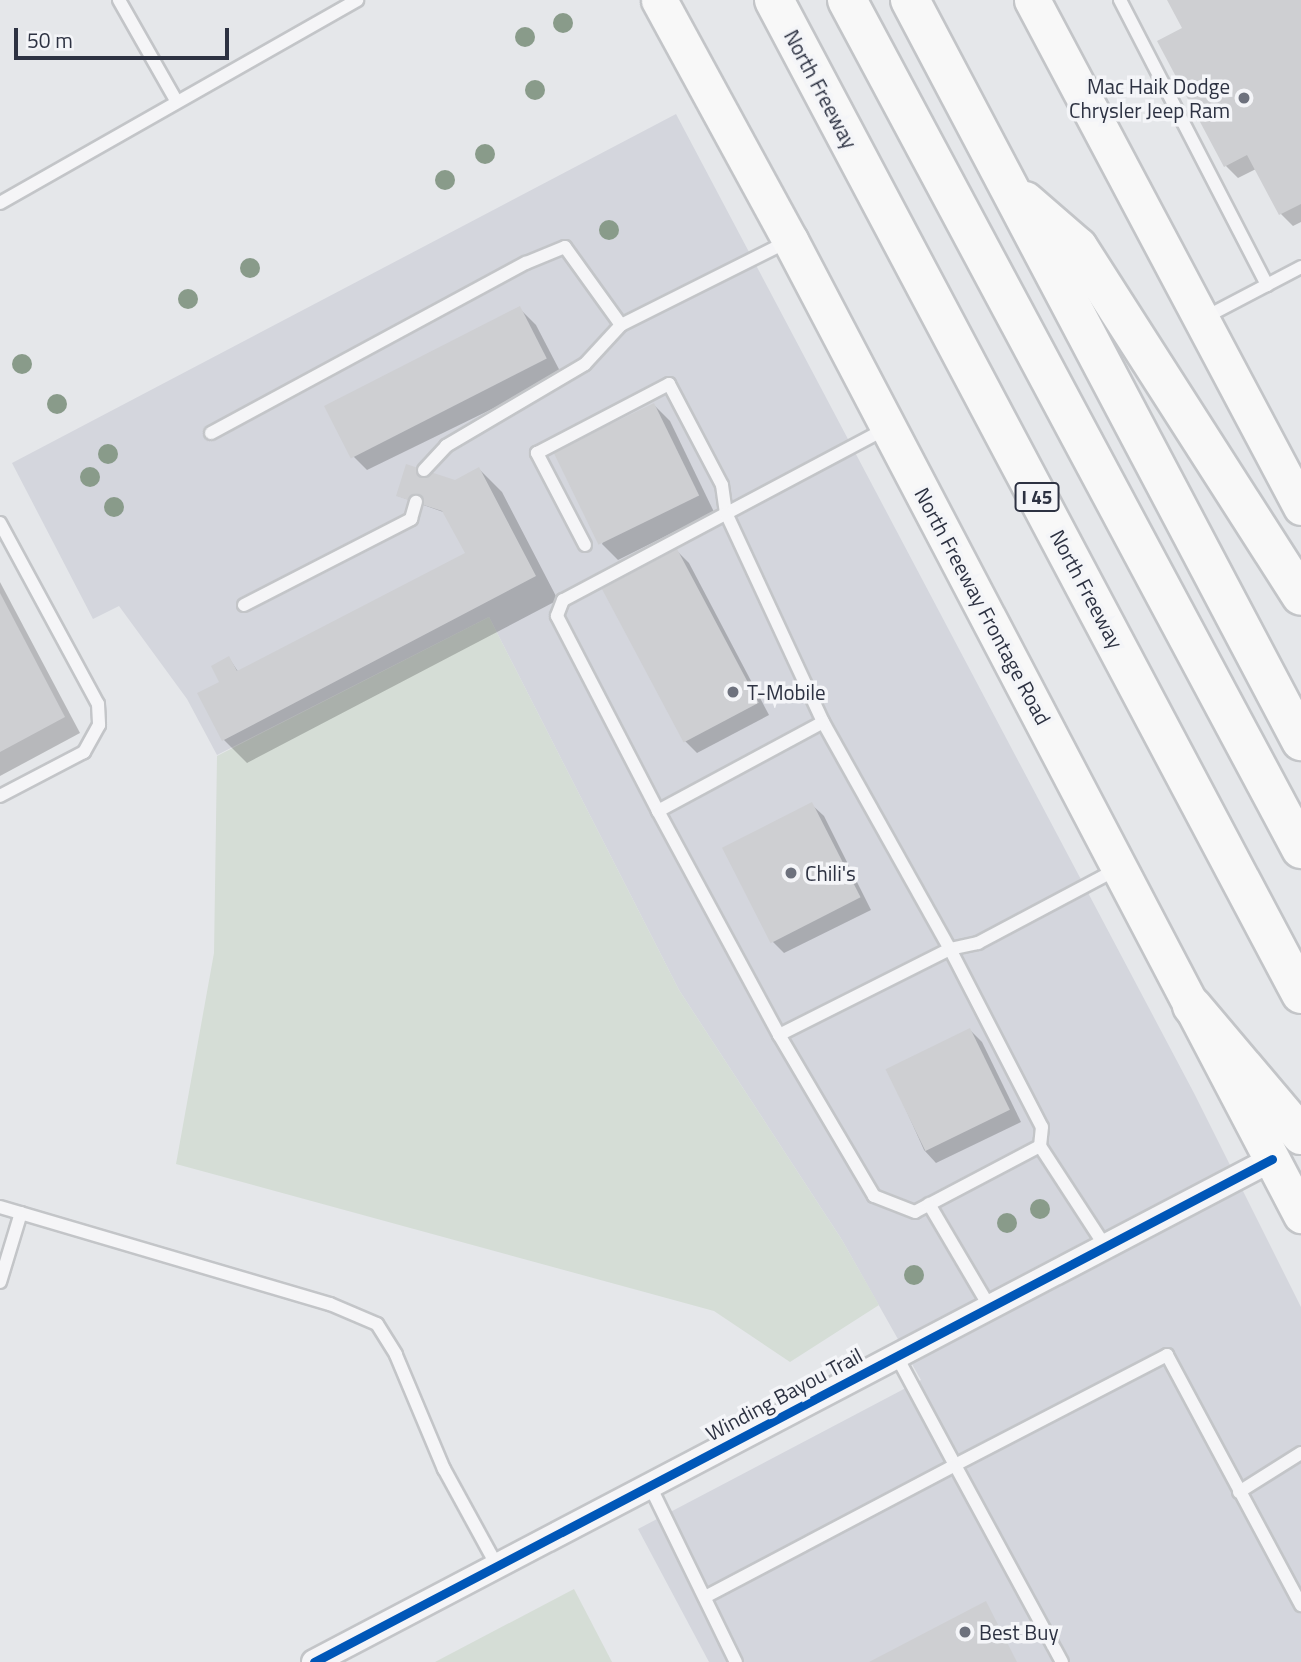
<!DOCTYPE html>
<html>
<head>
<meta charset="utf-8">
<style>
	body { margin:0 }
	#map { position:relative; width:1301px; height:1662px; overflow:hidden; background:#e5e7ea; font-family:"Titillium Web",sans-serif }
	div>[style] { position:absolute }
	[style*='--x'] { left:calc(var(--x)*1px); top:calc(var(--y)*1px); width:calc(var(--w)*1px); rotate:calc(var(--a)*1deg) }
	.built>* { inset:0; background:#d4d6dd }
	.green>* { inset:0; background:#d5ddd6 }
	.shadow>* { inset:0; background:#0003 }
	.building>* { inset:0; background:#cecfd2; transform-origin:0 0 }
	.roads { filter:drop-shadow(2px 0 #c3c5c8) drop-shadow(-2px 0 #c3c5c8) drop-shadow(0 2px #c3c5c8) drop-shadow(0 -2px #c3c5c8) }
	.lane>* { height:12px; margin:-6px; padding:0 6px; transform-origin:6px; border-radius:6px; background:#f5f5f7 }
	.street>* { height:24px; margin:-12px; padding:0 12px; transform-origin:12px; border-radius:12px; background:#f5f5f7 }
	.secondary>* { height:35px; margin:-17.5px; padding:0 17.5px; transform-origin:17.5px; border-radius:17.5px; background:#f8f8f8 }
	.highway>* { height:38px; margin:-19px; padding:0 19px; transform-origin:19px; border-radius:19px; background:#f8f8f8 }
	.cycleway>* { height:9px; margin:-4.5px; padding:0 4.5px; transform-origin:4.5px; border-radius:4.5px; background:#0057b8 }
	.trees>* { width:20px; height:20px; margin:-10px; border-radius:50%; background:#899b8a }
	.dots>* { width:19px; height:19px; translate:-50% -50%; box-sizing:border-box; border:4px solid #f4f5f8; border-radius:50% }
	span { translate:-50% -50%; white-space:nowrap; text-align:center; line-height:1.15; -webkit-text-stroke:7px #f4f5f8; paint-order:stroke }
	.shield-label span { padding:2px 5px; background:#f4f5f8; border:2px solid; border-radius:5px; -webkit-text-stroke-width:0 }
	.shield-label { font-size:19px; color:#2d3242; font-weight:700 }
	.poi-label { font-size:21px; color:#2d3242 }
	.right { translate:-100% -50%; text-align:right }
	.left { translate:0 -50%; text-align:left }
	.street-label { font-size:21px; color:#2d3242 }
	.scale { position:absolute; left:14px; top:28px; width:215px; height:32px; box-sizing:border-box; border:4px solid #2d3242; border-top:0; padding-left:9px; font-size:21px; line-height:24px; white-space:nowrap; color:#2d3242; -webkit-text-stroke:5px #f4f5f8; paint-order:stroke }
</style>
</head>
<body>
<div id="map">
	<div class="built">
		<div style="clip-path:polygon(676px 114px,1195px 1095px,1301px 1307px,1301px 1662px,709px 1662px,638px 1529px,921px 1380px,842px 1240px,679px 990px,489px 617px,217px 755px,187px 699px,119px 606px,93px 619px,12px 463px)"></div>
	</div>
	<div class="green">
		<div style="clip-path:polygon(489px 617px,679px 990px,842px 1240px,879px 1305px,790px 1362px,714px 1311px,176px 1164px,214px 953px,217px 756px)"></div>
		<div style="clip-path:polygon(574px 1589px,612px 1662px,435px 1662px)"></div>
	</div>
	<div class="shadow">
		<div style="clip-path:polygon(1169px 0,1301px 0,1301px 222px,1293px 226px,1281px 214px,1256px 169px,1238px 178px,1226px 166px,1184px 28px)"></div>
		<div style="clip-path:polygon(520px 309px,536px 325px,562px 375px,367px 470px,351px 454px)"></div>
		<div style="clip-path:polygon(654px 405px,670px 421px,714px 512px,618px 560px,602px 544px)"></div>
		<div style="clip-path:polygon(479px 469px,502px 492px,558px 600px,247px 763px,224px 740px,229px 658px,239px 673px,467px 554px,446px 513px,398px 496px,455px 482px)"></div>
		<div style="clip-path:polygon(677px 551px,689px 563px,769px 715px,697px 753px,685px 741px,605px 589px)"></div>
		<div style="clip-path:polygon(0 582px,80px 733px,0 776px)"></div>
		<div style="clip-path:polygon(811px 804px,824px 816px,871px 910px,784px 953px,771px 940px,725px 849px)"></div>
		<div style="clip-path:polygon(970px 1030px,982px 1042px,1021px 1122px,936px 1163px,924px 1150px,889px 1072px)"></div>
	</div>
	<div class="building">
		<div style="clip-path:polygon(1167px 0,1301px 0,1301px 204px,1279px 215px,1247px 155px,1224px 167px,1157px 41px,1182px 28px)"></div>
		<div style="left:520px;top:306px;width:59px;height:220px;rotate:63deg"></div>
		<div style="left:654px;top:403px;width:103px;height:112px;rotate:64deg"></div>
		<div style="clip-path:polygon(406px 464px,455px 480px,479px 467px,536px 576px,222px 741px,197px 693px,219px 682px,211px 666px,229px 656px,237px 671px,465px 553px,442px 511px,396px 496px)"></div>
		<div style="left:677px;top:549px;width:174px;height:85px;rotate:62deg"></div>
		<div style="clip-path:polygon(0 593px,65px 717px,0 752px)"></div>
		<div style="left:812px;top:802px;width:107px;height:101px;rotate:63deg"></div>
		<div style="left:970px;top:1028px;width:91px;height:94px;rotate:64deg"></div>
		<div style="clip-path:polygon(986px 1601px,1017px 1662px,869px 1662px)"></div>
	</div>
	<div class="roads">
		<div class="lane">
			<div style="--x:119;--y:0;--w:117;--a:60.4"></div>
			<div style="--x:1120;--y:0;--w:321;--a:62.7"></div>
			<div style="--x:0;--y:203;--w:411;--a:-29.6"></div>
			<div style="--x:1202;--y:319;--w:112;--a:-27.7"></div>
			<div style="--x:887;--y:428;--w:367;--a:152"></div>
			<div style="--x:563;--y:600;--w:17;--a:111"></div>
			<div style="--x:557;--y:616;--w:220;--a:62.6"></div>
			<div style="--x:658;--y:811;--w:255;--a:61.6"></div>
			<div style="--x:779;--y:1035;--w:191;--a:-26.7"></div>
			<div style="--x:950;--y:949;--w:29;--a:-12"></div>
			<div style="--x:978;--y:943;--w:157;--a:-28"></div>
			<div style="--x:211;--y:433;--w:358;--a:-28.4"></div>
			<div style="--x:526;--y:263;--w:42;--a:-22.3"></div>
			<div style="--x:565;--y:247;--w:96;--a:54.3"></div>
			<div style="--x:621;--y:325;--w:186;--a:-26.6"></div>
			<div style="--x:424;--y:470;--w:33;--a:-47"></div>
			<div style="--x:446;--y:446;--w:161;--a:-30.5"></div>
			<div style="--x:585;--y:364;--w:53;--a:-47.3"></div>
			<div style="--x:0;--y:523;--w:206;--a:61.6"></div>
			<div style="--x:98;--y:704;--w:21;--a:87"></div>
			<div style="--x:99;--y:725;--w:31;--a:119"></div>
			<div style="--x:84;--y:752;--w:95;--a:152.4"></div>
			<div style="--x:585;--y:545;--w:104;--a:-117.6"></div>
			<div style="--x:537;--y:453;--w:149;--a:-27.6"></div>
			<div style="--x:669;--y:384;--w:114;--a:62.3"></div>
			<div style="--x:722;--y:485;--w:28;--a:82"></div>
			<div style="--x:726;--y:513;--w:230;--a:65.1"></div>
			<div style="--x:823;--y:722;--w:260;--a:60.8"></div>
			<div style="--x:950;--y:949;--w:200;--a:62.7"></div>
			<div style="--x:1042;--y:1127;--w:19;--a:96"></div>
			<div style="--x:1040;--y:1146;--w:141;--a:152.2"></div>
			<div style="--x:915;--y:1212;--w:44;--a:-158.7"></div>
			<div style="--x:874;--y:1196;--w:187;--a:-120.5"></div>
			<div style="--x:244;--y:605;--w:188;--a:-27.2"></div>
			<div style="--x:411;--y:519;--w:18;--a:-74"></div>
			<div style="--x:658;--y:811;--w:187;--a:-28.3"></div>
			<div style="--x:1040;--y:1146;--w:119;--a:57"></div>
			<div style="--x:929;--y:1204;--w:118;--a:59.5"></div>
			<div style="--x:0;--y:1207;--w:344;--a:16.4"></div>
			<div style="--x:330;--y:1304;--w:51;--a:23.1"></div>
			<div style="--x:377;--y:1324;--w:36;--a:58"></div>
			<div style="--x:396;--y:1355;--w:124;--a:67.2"></div>
			<div style="--x:444;--y:1469;--w:108;--a:61.3"></div>
			<div style="--x:0;--y:1282;--w:72;--a:-73.1"></div>
			<div style="--x:896;--y:1355;--w:125;--a:61.8"></div>
			<div style="--x:955;--y:1465;--w:239;--a:-27.4"></div>
			<div style="--x:1167;--y:1355;--w:284;--a:61.8"></div>
			<div style="--x:649;--y:1484;--w:198;--a:64"></div>
			<div style="--x:1239;--y:1492;--w:73;--a:-32.2"></div>
			<div style="--x:705;--y:1597;--w:283;--a:-27.8"></div>
			<div style="--x:955;--y:1465;--w:224;--a:61.5"></div>
		</div>
		<div class="street">
			<div style="--x:314;--y:1662;--w:1082;--a:-27.7"></div>
		</div>
		<div class="secondary">
			<div style="--x:659;--y:0;--w:273;--a:61.4"></div>
			<div style="--x:790;--y:240;--w:1101;--a:62.34"></div>
			<div style="--x:1032;--y:0;--w:574;--a:62.05"></div>
		</div>
		<div class="highway">
			<div style="--x:774;--y:0;--w:1125;--a:62.07"></div>
			<div style="--x:847;--y:0;--w:963;--a:61.86"></div>
			<div style="--x:910;--y:0;--w:838;--a:62.18"></div>
			<div style="--x:1025;--y:201;--w:70;--a:41"></div>
			<div style="--x:1078;--y:247;--w:414;--a:57.4"></div>
			<div style="--x:1192;--y:1006;--w:169;--a:49.8"></div>
		</div>
	</div>
	<div class="cycleway">
		<div style="--x:314;--y:1662;--w:1082;--a:-27.7"></div>
	</div>
	<div class="trees">
		<div style="left:563px;top:23px"></div>
		<div style="left:525px;top:37px"></div>
		<div style="left:535px;top:90px"></div>
		<div style="left:485px;top:154px"></div>
		<div style="left:445px;top:180px"></div>
		<div style="left:609px;top:230px"></div>
		<div style="left:250px;top:268px"></div>
		<div style="left:188px;top:299px"></div>
		<div style="left:22px;top:364px"></div>
		<div style="left:57px;top:404px"></div>
		<div style="left:108px;top:454px"></div>
		<div style="left:90px;top:477px"></div>
		<div style="left:114px;top:507px"></div>
		<div style="left:1040px;top:1209px"></div>
		<div style="left:1007px;top:1223px"></div>
		<div style="left:914px;top:1275px"></div>
	</div>
	<div class="dots">
		<div style="left:1244px;top:98px;background:#6d717d"></div>
		<div style="left:733px;top:692px;background:#6d717d"></div>
		<div style="left:791px;top:873px;background:#6d717d"></div>
		<div style="left:965px;top:1632px;background:#6d717d"></div>
	</div>
	<div class="shield-label">
		<span style="left:1037px;top:497px">I 45</span>
	</div>
	<div class="poi-label">
		<span class="right" style="left:1230px;top:98px">Mac Haik Dodge<br>Chrysler Jeep Ram</span>
		<span class="left" style="left:747px;top:692px">T-Mobile</span>
		<span class="left" style="left:805px;top:873px">Chili's</span>
		<span class="left" style="left:979px;top:1632px">Best Buy</span>
	</div>
	<div class="street-label">
		<span style="left:821px;top:89px;rotate:62deg">North Freeway</span>
		<span style="left:1087px;top:589px;rotate:62deg">North Freeway</span>
		<span style="left:983px;top:606px;rotate:62deg">North Freeway Frontage Road</span>
		<span style="left:784px;top:1394px;rotate:-28deg">Winding Bayou Trail</span>
	</div>
	<div class="scale">50 m</div>
</div>
</body>
</html>
